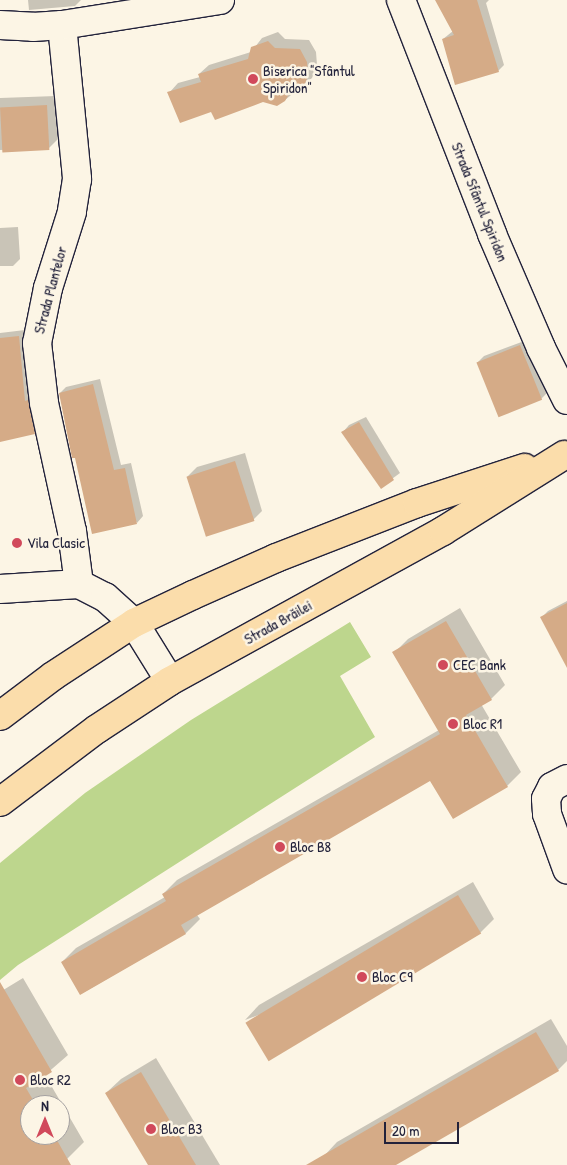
<!DOCTYPE html>
<html>
<head>
<meta charset="utf-8">
<style>
	body { margin:0 }
	#map { position:relative; width:567px; height:1165px; overflow:hidden; background:#fcf5e5; font-family:"Patrick Hand",sans-serif }
	div>[style] { position:absolute }
	[style*='--x'] { left:calc(var(--x)*1px); top:calc(var(--y)*1px); width:calc(var(--w)*1px); rotate:calc(var(--a)*1deg) }
	.green>* { inset:0; background:#bdd68d }
	.shadow>* { inset:0; background:#0003 }
	.building>* { inset:0; background:#d5ab87; transform-origin:0 0 }
	.roads { filter:drop-shadow(1px 0 #22223b) drop-shadow(-1px 0 #22223b) drop-shadow(0 1px #22223b) drop-shadow(0 -1px #22223b) }
	.minor>* { height:28px; margin:-14px; padding:0 14px; transform-origin:14px; border-radius:14px; background:#fcf5e5 }
	.tertiary>* { height:28px; margin:-14px; padding:0 14px; transform-origin:14px; border-radius:14px; background:#fcf5e5 }
	.primary>* { height:28px; margin:-14px; padding:0 14px; transform-origin:14px; border-radius:14px; background:#fbddab }
	.dots>* { width:14px; height:14px; translate:-50% -50%; box-sizing:border-box; border:2px solid #fcf5e5; border-radius:50% }
	span { translate:-50% -50%; white-space:nowrap; text-align:center; line-height:1.15; -webkit-text-stroke:5px #fcf5e5; paint-order:stroke }
	.poi-label { font-size:15px; color:#22223b }
	.left { translate:0 -50%; text-align:left }
	.street-label { font-size:15px; color:#22223b }
	.north { position:absolute; left:20px; top:1095px; width:50px; height:50px; box-sizing:border-box; background:#fcf5e5; border:1px solid #a5a1a1; border-radius:50%; rotate:0deg; font-size:14px; font-weight:700; line-height:20px; text-align:center; color:#22223b }
	.north::after { content:''; display:block; margin:auto; width:18px; height:22px; background:#d1495b; clip-path:polygon(50% 0,100% 100%,50% 72%,0 100%) }
	.scale { position:absolute; left:384px; top:1122px; width:75px; height:22px; box-sizing:border-box; border:2px solid #22223b; border-top:0; padding-left:6px; font-size:15px; line-height:18px; white-space:nowrap; color:#22223b; -webkit-text-stroke:4px #fcf5e5; paint-order:stroke }
</style>
</head>
<body>
<div id="map">
	<div class="green">
		<div style="clip-path:polygon(350px 622px,371px 657px,340px 676px,375px 737px,18px 965px,0 980px,0 863px,85px 793px,191px 720px)"></div>
	</div>
	<div class="shadow">
		<div style="clip-path:polygon(28px 0,81px 0,75px 6px,29px 10px)"></div>
		<div style="clip-path:polygon(436px 0,489px 0,486px 3px,504px 65px,498px 71px,443px 39px,453px 31px)"></div>
		<div style="clip-path:polygon(278px 32px,285px 39px,309px 40px,316px 52px,317px 65px,312px 78px,285px 100px,263px 101px,212px 111px,169px 93px,178px 83px,200px 77px,199px 74px,209px 65px,251px 52px,262px 38px)"></div>
		<div style="clip-path:polygon(56px 96px,58px 139px,48px 149px,0 150px,0 98px)"></div>
		<div style="clip-path:polygon(18px 227px,20px 259px,13px 266px,0 266px,0 228px)"></div>
		<div style="clip-path:polygon(25px 330px,31px 395px,40px 427px,34px 433px,0 440px,0 333px)"></div>
		<div style="clip-path:polygon(527px 340px,548px 392px,541px 399px,477px 363px,484px 356px)"></div>
		<div style="clip-path:polygon(100px 379px,121px 465px,131px 463px,143px 516px,137px 523px,60px 393px,66px 387px)"></div>
		<div style="clip-path:polygon(366px 417px,400px 473px,381px 487px,343px 432px,349px 425px)"></div>
		<div style="clip-path:polygon(245px 453px,262px 511px,253px 520px,187px 477px,197px 467px)"></div>
		<div style="clip-path:polygon(567px 601px,567px 665px,542px 617px,548px 611px)"></div>
		<div style="clip-path:polygon(460px 608px,505px 685px,491px 699px,481px 704px,521px 772px,507px 786px,431px 779px,197px 915px,200px 919px,186px 933px,81px 994px,62px 962px,76px 948px,165px 897px,163px 894px,177px 880px,439px 730px,394px 653px,408px 639px)"></div>
		<div style="clip-path:polygon(473px 882px,494px 919px,480px 933px,245px 1020px,259px 1005px)"></div>
		<div style="clip-path:polygon(evenodd,23px 978px,68px 1055px,45px 1075px,84px 1142px,67px 1159px,57px 1165px,0 1165px,0 992px,23px 978px,30px 1105px,60px 1105px,60px 1135px,30px 1135px,30px 1105px)"></div>
		<div style="clip-path:polygon(551px 1019px,567px 1046px,567px 1061px,558px 1070px,393px 1165px,328px 1165px,323px 1157px,337px 1142px)"></div>
		<div style="clip-path:polygon(156px 1058px,220px 1165px,149px 1165px,106px 1093px,121px 1079px)"></div>
	</div>
	<div class="building">
		<div style="clip-path:polygon(435px 0,477px 0,499px 72px,455px 85px,442px 39px,454px 35px)"></div>
		<div style="clip-path:polygon(268px 41px,275px 48px,300px 49px,307px 62px,308px 76px,303px 89px,289px 94px,285px 101px,277px 106px,263px 102px,215px 120px,211px 112px,180px 123px,167px 92px,201px 82px,198px 74px,248px 59px,251px 47px)"></div>
		<div style="left:47px;top:105px;width:45px;height:47px;rotate:87deg"></div>
		<div style="clip-path:polygon(19px 336px,25px 401px,28px 400px,35px 434px,0 442px,0 338px)"></div>
		<div style="left:520px;top:345px;width:59px;height:47px;rotate:68deg"></div>
		<div style="clip-path:polygon(93px 384px,114px 470px,125px 468px,137px 524px,92px 534px,75px 458px,72px 458px,59px 393px)"></div>
		<div style="clip-path:polygon(359px 422px,394px 480px,381px 489px,341px 432px)"></div>
		<div style="left:235px;top:461px;width:63px;height:51px;rotate:72deg"></div>
		<div style="clip-path:polygon(567px 603px,567px 668px,540px 617px)"></div>
		<div style="clip-path:polygon(446px 621px,492px 700px,466px 715px,508px 787px,453px 819px,430px 781px,181px 925px,186px 934px,80px 995px,61px 962px,166px 901px,162px 894px,440px 734px,392px 652px)"></div>
		<div style="left:458px;top:895px;width:45px;height:248px;rotate:59deg"></div>
		<div style="clip-path:polygon(0 982px,52px 1072px,26px 1088px,36px 1105px,30px 1105px,30px 1135px,54px 1135px,71px 1165px,0 1165px)"></div>
		<div style="clip-path:polygon(536px 1032px,559px 1071px,396px 1165px,306px 1165px)"></div>
		<div style="clip-path:polygon(141px 1072px,196px 1165px,148px 1165px,105px 1093px)"></div>
	</div>
	<div class="roads">
		<div class="minor">
			<div style="--x:62;--y:25;--w:155;--a:84.4"></div>
			<div style="--x:77;--y:179;--w:33;--a:99"></div>
			<div style="--x:72;--y:212;--w:80;--a:107.5"></div>
			<div style="--x:48;--y:288;--w:56;--a:101.3"></div>
			<div style="--x:37;--y:343;--w:60;--a:83.3"></div>
			<div style="--x:44;--y:403;--w:131;--a:77.7"></div>
			<div style="--x:72;--y:531;--w:53;--a:82.5"></div>
			<div style="--x:567;--y:779;--w:17;--a:152"></div>
			<div style="--x:552;--y:787;--w:13;--a:117"></div>
			<div style="--x:546;--y:799;--w:15;--a:86"></div>
			<div style="--x:547;--y:814;--w:59;--a:70"></div>
		</div>
		<div class="tertiary">
			<div style="--x:401;--y:0;--w:251;--a:68.7"></div>
			<div style="--x:492;--y:234;--w:124;--a:66.7"></div>
			<div style="--x:541;--y:348;--w:58;--a:63.4"></div>
			<div style="--x:0;--y:25;--w:33;--a:3"></div>
			<div style="--x:33;--y:27;--w:29;--a:-4"></div>
			<div style="--x:62;--y:25;--w:160;--a:-9"></div>
			<div style="--x:0;--y:589;--w:79;--a:-3.6"></div>
			<div style="--x:79;--y:584;--w:29;--a:27"></div>
			<div style="--x:105;--y:597;--w:39;--a:42"></div>
			<div style="--x:134;--y:623;--w:68;--a:58.2"></div>
		</div>
		<div class="primary">
			<div style="--x:0;--y:716;--w:66;--a:-37"></div>
			<div style="--x:53;--y:676;--w:97;--a:-33.2"></div>
			<div style="--x:134;--y:623;--w:65;--a:-25.4"></div>
			<div style="--x:193;--y:595;--w:91;--a:-24"></div>
			<div style="--x:276;--y:558;--w:151;--a:-21.3"></div>
			<div style="--x:417;--y:503;--w:113;--a:-18.1"></div>
			<div style="--x:0;--y:802;--w:121;--a:-37"></div>
			<div style="--x:97;--y:729;--w:87;--a:-33.3"></div>
			<div style="--x:170;--y:681;--w:311;--a:-28.8"></div>
			<div style="--x:443;--y:531;--w:143;--a:-32.1"></div>
		</div>
	</div>
	<div class="dots">
		<div style="left:253px;top:79px;background:#d1495b"></div>
		<div style="left:17px;top:543px;background:#d1495b"></div>
		<div style="left:443px;top:665px;background:#d1495b"></div>
		<div style="left:453px;top:724px;background:#d1495b"></div>
		<div style="left:280px;top:847px;background:#d1495b"></div>
		<div style="left:362px;top:977px;background:#d1495b"></div>
		<div style="left:20px;top:1080px;background:#d1495b"></div>
		<div style="left:151px;top:1129px;background:#d1495b"></div>
	</div>
	<div class="poi-label">
		<span class="left" style="left:263px;top:79px">Biserica "Sfântul<br>Spiridon"</span>
		<span class="left" style="left:27px;top:543px">Vila Clasic</span>
		<span class="left" style="left:453px;top:665px">CEC Bank</span>
		<span class="left" style="left:463px;top:724px">Bloc R1</span>
		<span class="left" style="left:290px;top:847px">Bloc B8</span>
		<span class="left" style="left:372px;top:977px">Bloc C9</span>
		<span class="left" style="left:30px;top:1080px">Bloc R2</span>
		<span class="left" style="left:161px;top:1129px">Bloc B3</span>
	</div>
	<div class="street-label">
		<span style="left:480px;top:202px;rotate:68deg">Strada Sfântul Spiridon</span>
		<span style="left:50px;top:290px;rotate:-75deg">Strada Plantelor</span>
		<span style="left:278px;top:622px;rotate:-29deg">Strada Brăilei</span>
	</div>
	<div class="north">N</div>
	<div class="scale">20 m</div>
</div>
</body>
</html>
